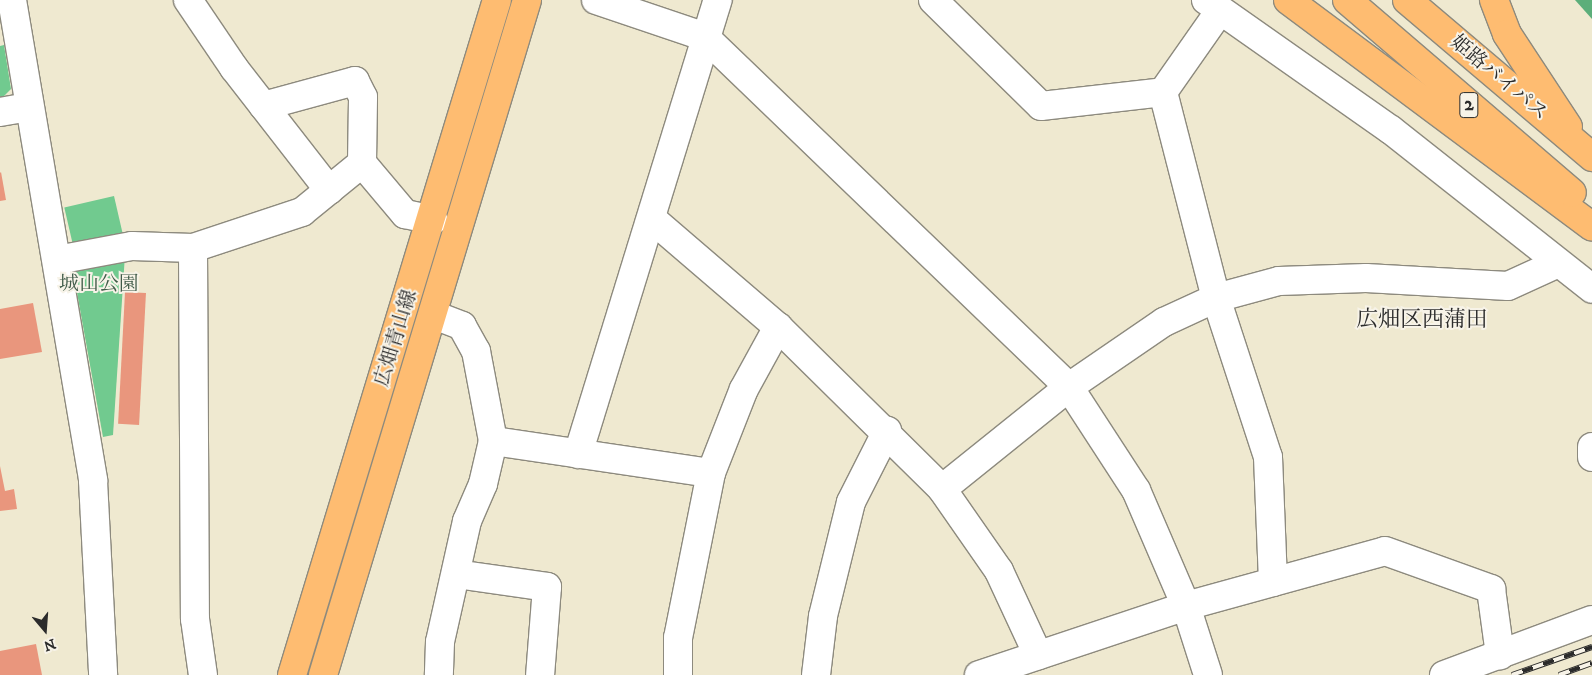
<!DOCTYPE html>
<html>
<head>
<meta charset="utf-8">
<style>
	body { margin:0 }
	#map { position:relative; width:1592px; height:675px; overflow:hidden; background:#efe9d0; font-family:"IM FELL DW Pica","Noto Serif JP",serif }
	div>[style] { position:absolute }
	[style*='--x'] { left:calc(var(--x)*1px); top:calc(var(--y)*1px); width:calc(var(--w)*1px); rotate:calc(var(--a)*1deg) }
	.green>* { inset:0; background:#71ca8f; transform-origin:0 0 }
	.forest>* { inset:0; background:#5cae7a }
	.building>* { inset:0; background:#e9967d; transform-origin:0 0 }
	.roads { filter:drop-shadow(1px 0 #8d8a7e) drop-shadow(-1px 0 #8d8a7e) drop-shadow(0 1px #8d8a7e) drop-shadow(0 -1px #8d8a7e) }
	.minor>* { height:28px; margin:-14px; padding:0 14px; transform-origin:14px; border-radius:14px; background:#fff }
	.major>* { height:28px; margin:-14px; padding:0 14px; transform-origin:14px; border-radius:14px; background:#febc71 }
	.highway>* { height:28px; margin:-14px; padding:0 14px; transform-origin:14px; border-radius:14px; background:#febc71 }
	.rail>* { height:5.5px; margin-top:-2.75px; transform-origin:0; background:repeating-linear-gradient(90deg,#f7f3e8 0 11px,#2b2b2b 0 22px); box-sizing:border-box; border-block:1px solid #2b2b2b }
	span { translate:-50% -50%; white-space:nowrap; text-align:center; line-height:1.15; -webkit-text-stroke:4px #f7f3e8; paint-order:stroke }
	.shield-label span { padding:1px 4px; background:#f7f3e8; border:1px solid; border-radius:4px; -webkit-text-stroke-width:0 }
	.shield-label { font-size:19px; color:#2b2b2b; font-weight:700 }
	.street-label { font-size:20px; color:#2b2b2b }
	.park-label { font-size:20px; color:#405b49 }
	.quarter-label { font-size:22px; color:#2b2b2b }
	.north { position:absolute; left:20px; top:605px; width:50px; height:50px; -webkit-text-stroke:4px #f7f3e8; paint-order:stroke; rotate:162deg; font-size:14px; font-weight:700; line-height:20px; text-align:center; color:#2b2b2b }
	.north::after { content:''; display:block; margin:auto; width:18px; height:22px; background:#2b2b2b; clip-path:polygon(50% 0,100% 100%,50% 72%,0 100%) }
</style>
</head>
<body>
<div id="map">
	<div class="green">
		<div style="clip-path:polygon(4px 45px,11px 89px,0 100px,0 46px)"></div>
		<div style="left:114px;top:196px;width:41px;height:51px;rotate:77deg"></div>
		<div style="clip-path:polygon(125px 255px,113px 435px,103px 437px,72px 265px)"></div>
	</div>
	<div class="forest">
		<div style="clip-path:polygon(1575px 0,1592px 0,1592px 19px)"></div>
	</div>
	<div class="building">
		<div style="clip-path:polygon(1px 172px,6px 200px,0 201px,0 173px)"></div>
		<div style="left:125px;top:292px;width:21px;height:132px;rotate:3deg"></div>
		<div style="clip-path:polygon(33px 303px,42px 352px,0 359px,0 309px)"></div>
		<div style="clip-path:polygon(0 466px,5px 491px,14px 489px,17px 509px,0 511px)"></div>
		<div style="clip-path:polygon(36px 644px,42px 675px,0 675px,0 651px)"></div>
	</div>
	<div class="roads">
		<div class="minor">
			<div style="--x:12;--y:0;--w:488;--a:80.4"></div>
			<div style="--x:93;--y:481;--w:194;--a:87"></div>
			<div style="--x:188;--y:0;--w:82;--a:55.9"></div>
			<div style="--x:234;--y:68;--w:155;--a:52.1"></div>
			<div style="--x:596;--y:0;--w:115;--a:18.7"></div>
			<div style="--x:705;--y:37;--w:505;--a:43.88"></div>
			<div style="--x:1069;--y:387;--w:123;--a:57"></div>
			<div style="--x:1136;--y:490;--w:126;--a:66.7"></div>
			<div style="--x:1186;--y:606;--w:72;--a:72.3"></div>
			<div style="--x:933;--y:0;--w:151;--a:44.5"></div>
			<div style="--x:1041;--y:106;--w:123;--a:-6.5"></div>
			<div style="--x:1163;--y:92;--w:98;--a:-55"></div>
			<div style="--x:1206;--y:0;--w:226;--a:35.1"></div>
			<div style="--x:1391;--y:130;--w:256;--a:38.3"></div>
			<div style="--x:1163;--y:92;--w:213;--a:75.6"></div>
			<div style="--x:1216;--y:298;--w:167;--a:71.9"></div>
			<div style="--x:1268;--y:457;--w:125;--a:87.7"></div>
			<div style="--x:0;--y:112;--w:28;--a:-10"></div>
			<div style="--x:362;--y:163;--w:67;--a:49.9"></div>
			<div style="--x:405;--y:214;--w:29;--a:12"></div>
			<div style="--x:652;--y:219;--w:166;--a:40.6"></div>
			<div style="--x:778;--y:327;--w:231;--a:44.6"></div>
			<div style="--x:942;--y:489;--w:100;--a:55.2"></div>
			<div style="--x:999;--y:571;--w:93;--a:65.1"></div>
			<div style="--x:193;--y:248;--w:371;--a:89.7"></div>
			<div style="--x:195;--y:619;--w:57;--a:81.9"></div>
			<div style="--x:57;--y:260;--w:76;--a:-10.6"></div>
			<div style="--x:132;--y:246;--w:61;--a:1.9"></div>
			<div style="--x:193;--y:248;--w:115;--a:-18.3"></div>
			<div style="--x:302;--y:212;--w:77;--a:-39.2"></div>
			<div style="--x:362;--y:163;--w:66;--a:-89.1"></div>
			<div style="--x:363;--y:97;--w:18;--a:-117"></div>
			<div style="--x:355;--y:81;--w:95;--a:164.8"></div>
			<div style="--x:434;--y:315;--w:30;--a:21"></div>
			<div style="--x:462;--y:326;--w:29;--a:61"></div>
			<div style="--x:476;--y:351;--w:92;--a:79.3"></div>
			<div style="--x:493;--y:441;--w:44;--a:103.1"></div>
			<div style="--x:483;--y:484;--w:40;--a:113.4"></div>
			<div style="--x:467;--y:521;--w:124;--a:102.6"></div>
			<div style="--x:440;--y:642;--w:33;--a:92"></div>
			<div style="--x:493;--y:441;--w:220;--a:8.4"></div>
			<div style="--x:1592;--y:447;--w:10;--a:90"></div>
			<div style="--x:578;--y:454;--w:475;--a:-72.9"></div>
			<div style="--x:942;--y:489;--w:163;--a:-38.8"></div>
			<div style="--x:1069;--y:387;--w:115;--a:-34.4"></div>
			<div style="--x:1164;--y:322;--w:57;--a:-24.8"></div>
			<div style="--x:1216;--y:298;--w:65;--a:-15.1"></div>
			<div style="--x:1279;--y:281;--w:87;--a:-2"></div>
			<div style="--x:1366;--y:278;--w:142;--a:3.2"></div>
			<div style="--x:1508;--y:286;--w:53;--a:-24.6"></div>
			<div style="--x:456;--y:574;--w:92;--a:8.1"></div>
			<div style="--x:547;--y:587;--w:88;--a:94.5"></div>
			<div style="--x:678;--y:675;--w:37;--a:-90"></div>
			<div style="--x:678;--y:638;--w:168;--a:-78.7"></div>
			<div style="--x:711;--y:473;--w:90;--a:-68.6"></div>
			<div style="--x:744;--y:389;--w:71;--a:-61.3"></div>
			<div style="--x:816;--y:675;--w:59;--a:-83.2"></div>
			<div style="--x:823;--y:616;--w:117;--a:-76.2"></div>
			<div style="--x:851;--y:502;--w:80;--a:-63.1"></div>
			<div style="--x:979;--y:675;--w:218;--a:-18.4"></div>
			<div style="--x:1186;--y:606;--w:206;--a:-15.4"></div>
			<div style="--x:1385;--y:551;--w:113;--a:19.7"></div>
			<div style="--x:1491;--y:589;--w:67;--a:82.2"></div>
			<div style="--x:1444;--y:675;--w:158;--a:-20.4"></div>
		</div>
		<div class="major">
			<div style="--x:292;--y:675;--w:705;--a:-73.11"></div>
			<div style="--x:323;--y:675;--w:705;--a:-73.18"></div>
		</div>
		<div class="highway">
			<div style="--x:1288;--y:0;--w:379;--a:36.7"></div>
			<div style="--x:1347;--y:0;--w:296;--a:40.6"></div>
			<div style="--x:1407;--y:0;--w:243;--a:40.3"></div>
			<div style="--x:1494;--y:0;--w:36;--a:69"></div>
			<div style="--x:1507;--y:34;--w:111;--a:56.7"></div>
		</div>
	</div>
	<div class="rail">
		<div style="--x:1512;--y:675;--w:85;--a:-19.3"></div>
		<div style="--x:1559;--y:675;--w:35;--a:-20"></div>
	</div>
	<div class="shield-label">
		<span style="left:1469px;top:105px">2</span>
	</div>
	<div class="street-label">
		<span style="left:1499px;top:78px;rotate:40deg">姫路バイパス</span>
		<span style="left:396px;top:338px;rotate:-73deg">広畑青山線</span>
	</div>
	<div class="park-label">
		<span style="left:99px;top:284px">城山公園</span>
	</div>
	<div class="quarter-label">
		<span style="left:1422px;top:320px">広畑区西蒲田</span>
	</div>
	<div class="north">N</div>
</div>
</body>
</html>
